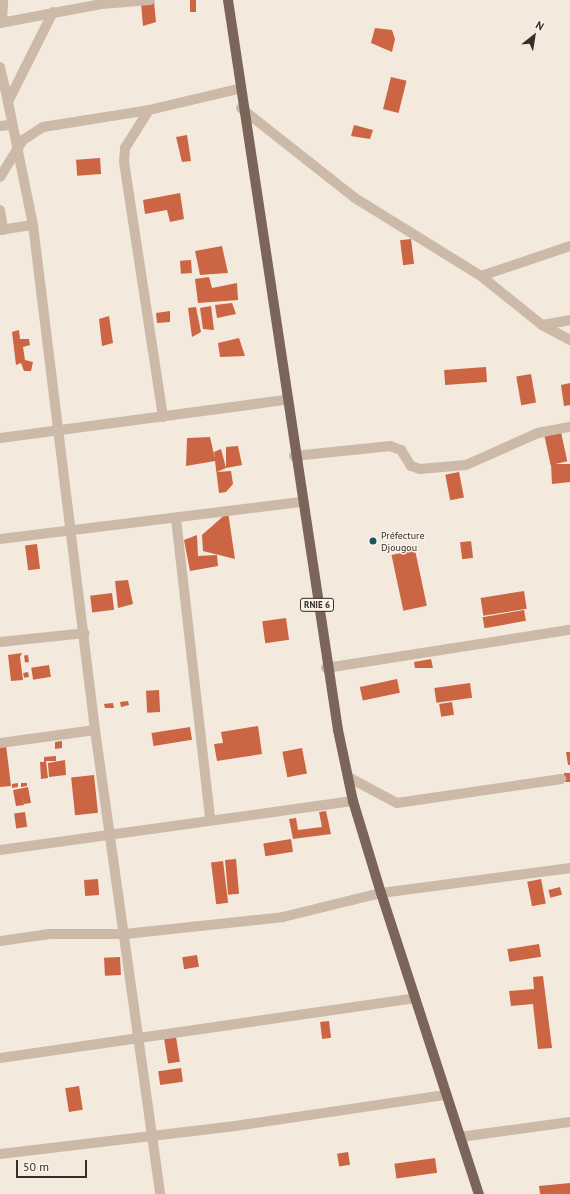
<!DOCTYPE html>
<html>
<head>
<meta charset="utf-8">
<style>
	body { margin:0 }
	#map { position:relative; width:570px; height:1194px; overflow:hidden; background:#f3e9dc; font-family:"PT Sans",sans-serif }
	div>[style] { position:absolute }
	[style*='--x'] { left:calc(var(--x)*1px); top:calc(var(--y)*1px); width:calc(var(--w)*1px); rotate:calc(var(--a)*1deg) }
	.building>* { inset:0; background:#cb6543; transform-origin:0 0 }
	.minor>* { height:10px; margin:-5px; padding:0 5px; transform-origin:5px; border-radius:5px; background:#ccb9a8 }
	.primary>* { height:10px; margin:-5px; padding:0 5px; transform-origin:5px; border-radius:5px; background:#7b6459 }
	.dots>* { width:11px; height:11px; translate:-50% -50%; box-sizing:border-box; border:2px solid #faf3e9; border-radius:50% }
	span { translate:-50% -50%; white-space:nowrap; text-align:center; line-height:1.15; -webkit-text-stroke:3px #faf3e9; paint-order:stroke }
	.shield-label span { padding:1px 3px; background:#faf3e9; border:1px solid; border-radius:3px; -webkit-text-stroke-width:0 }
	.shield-label { font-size:9px; color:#382d28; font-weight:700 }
	.poi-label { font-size:10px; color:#382d28 }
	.left { translate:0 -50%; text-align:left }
	.north { position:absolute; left:514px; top:16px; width:40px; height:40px; -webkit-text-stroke:3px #faf3e9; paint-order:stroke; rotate:30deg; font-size:11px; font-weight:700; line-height:16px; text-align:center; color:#382d28 }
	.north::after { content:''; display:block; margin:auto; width:14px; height:18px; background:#382d28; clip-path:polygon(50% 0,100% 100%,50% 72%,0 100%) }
	.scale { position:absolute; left:16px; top:1160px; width:71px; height:18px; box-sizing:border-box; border:2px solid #382d28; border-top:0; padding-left:5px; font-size:12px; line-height:14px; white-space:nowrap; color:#382d28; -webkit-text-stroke:3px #faf3e9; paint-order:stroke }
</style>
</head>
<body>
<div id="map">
	<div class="building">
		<div style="left:190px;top:0;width:6px;height:12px"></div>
		<div style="clip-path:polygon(154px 2px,156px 22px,143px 26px,141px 3px)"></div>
		<div style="clip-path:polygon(375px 28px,392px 30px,395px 39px,392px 52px,371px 43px)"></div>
		<div style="left:391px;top:77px;width:16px;height:33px;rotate:14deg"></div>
		<div style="clip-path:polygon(354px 125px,373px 130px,370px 139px,351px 136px)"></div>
		<div style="clip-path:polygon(187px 135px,191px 161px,182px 162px,176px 137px)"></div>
		<div style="left:100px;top:158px;width:16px;height:24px;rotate:86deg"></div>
		<div style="clip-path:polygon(180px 193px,184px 219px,170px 222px,167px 210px,145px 214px,143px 200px)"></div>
		<div style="left:411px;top:239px;width:25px;height:11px;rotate:83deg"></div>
		<div style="clip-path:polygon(222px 246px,228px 273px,200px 275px,195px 251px)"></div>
		<div style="left:191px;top:260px;width:13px;height:11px;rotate:86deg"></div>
		<div style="clip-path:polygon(209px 277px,212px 288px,237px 283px,238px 300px,198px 303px,195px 279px)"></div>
		<div style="clip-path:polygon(232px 303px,236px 314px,217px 318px,215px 305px)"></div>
		<div style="clip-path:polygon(211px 306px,214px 330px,203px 329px,200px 308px)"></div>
		<div style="clip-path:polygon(196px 307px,201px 332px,192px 337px,188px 308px)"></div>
		<div style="clip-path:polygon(170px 311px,170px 322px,157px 323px,156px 313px)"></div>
		<div style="clip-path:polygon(109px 316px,113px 343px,102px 346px,99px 319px)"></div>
		<div style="clip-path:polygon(19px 330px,20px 339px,29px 339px,30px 345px,23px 347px,25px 360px,33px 362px,31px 371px,24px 371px,21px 363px,16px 365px,12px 332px)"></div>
		<div style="clip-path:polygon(239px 338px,245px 356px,220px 357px,218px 343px)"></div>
		<div style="left:486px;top:367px;width:15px;height:42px;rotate:86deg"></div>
		<div style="left:531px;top:374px;width:29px;height:15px;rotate:80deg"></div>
		<div style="clip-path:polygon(570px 383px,570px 405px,564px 406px,561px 385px)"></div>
		<div style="left:561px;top:432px;width:30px;height:17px;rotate:78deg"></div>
		<div style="clip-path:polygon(210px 437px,215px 459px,214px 452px,221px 449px,226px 468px,217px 472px,231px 471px,233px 484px,226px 492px,219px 493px,215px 461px,186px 466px,187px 438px)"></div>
		<div style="clip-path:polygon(238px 446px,242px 465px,226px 468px,226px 447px)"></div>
		<div style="clip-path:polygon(551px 464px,570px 464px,570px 482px,552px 484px)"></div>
		<div style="left:459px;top:472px;width:26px;height:14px;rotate:79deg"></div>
		<div style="clip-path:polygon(228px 512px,235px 559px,203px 551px,202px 535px)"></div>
		<div style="clip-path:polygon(197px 535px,198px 556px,217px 555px,218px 566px,190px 571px,184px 540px)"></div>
		<div style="left:471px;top:541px;width:17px;height:11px;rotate:83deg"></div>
		<div style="left:37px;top:544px;width:25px;height:12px;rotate:83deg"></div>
		<div style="left:415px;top:550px;width:57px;height:24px;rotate:78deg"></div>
		<div style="clip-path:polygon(128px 580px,133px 604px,118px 608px,115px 581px)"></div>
		<div style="left:524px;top:591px;width:18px;height:44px;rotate:81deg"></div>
		<div style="left:112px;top:593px;width:17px;height:22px;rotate:83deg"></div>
		<div style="left:524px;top:610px;width:11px;height:42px;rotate:80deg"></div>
		<div style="left:286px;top:618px;width:22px;height:24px;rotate:82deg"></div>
		<div style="clip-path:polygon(22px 653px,20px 657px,23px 680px,11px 681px,8px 655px)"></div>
		<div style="left:28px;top:655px;width:7px;height:4px;rotate:82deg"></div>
		<div style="clip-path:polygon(431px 659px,433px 668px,415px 668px,414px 662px)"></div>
		<div style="left:49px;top:665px;width:12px;height:18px;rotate:81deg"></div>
		<div style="left:28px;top:672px;width:5px;height:5px;rotate:79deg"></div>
		<div style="left:397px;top:679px;width:14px;height:38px;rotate:78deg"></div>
		<div style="left:470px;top:683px;width:15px;height:36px;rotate:82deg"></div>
		<div style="left:159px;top:690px;width:22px;height:13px;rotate:87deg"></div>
		<div style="clip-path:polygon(128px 701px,129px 705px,121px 707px,120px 702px)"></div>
		<div style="left:452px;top:702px;width:13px;height:13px;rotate:81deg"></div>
		<div style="clip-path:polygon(113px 703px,114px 708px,105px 708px,104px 704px)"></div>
		<div style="clip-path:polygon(258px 726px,262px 754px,217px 761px,214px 744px,223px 743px,221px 732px)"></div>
		<div style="left:190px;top:727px;width:13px;height:39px;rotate:81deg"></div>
		<div style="clip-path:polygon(62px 741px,62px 748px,55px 749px,55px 742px)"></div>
		<div style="clip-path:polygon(0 745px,6px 745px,11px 786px,0 787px)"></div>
		<div style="left:302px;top:748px;width:26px;height:20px;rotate:79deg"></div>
		<div style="clip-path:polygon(566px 752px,570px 752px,570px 765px,568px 765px)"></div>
		<div style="clip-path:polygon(56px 756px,56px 761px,46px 761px,48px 778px,41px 779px,40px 762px,44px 762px,44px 757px)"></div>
		<div style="clip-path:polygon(65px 760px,66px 775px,49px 777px,48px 763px)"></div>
		<div style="left:564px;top:773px;width:6px;height:9px"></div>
		<div style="left:94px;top:775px;width:38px;height:23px;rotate:84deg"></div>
		<div style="clip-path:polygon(18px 783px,18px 787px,12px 788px,12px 784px)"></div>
		<div style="clip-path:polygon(21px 783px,27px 783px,27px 786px,21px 787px)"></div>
		<div style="clip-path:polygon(28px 787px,31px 803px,24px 804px,21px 792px,24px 805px,16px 806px,13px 790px)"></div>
		<div style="clip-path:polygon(326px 811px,331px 834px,293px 839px,289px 819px,296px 818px,298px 830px,322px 827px,319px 812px)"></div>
		<div style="left:25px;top:812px;width:15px;height:11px;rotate:82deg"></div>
		<div style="left:291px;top:839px;width:13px;height:28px;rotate:81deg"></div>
		<div style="left:236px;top:859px;width:35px;height:11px;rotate:85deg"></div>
		<div style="left:223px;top:861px;width:42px;height:12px;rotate:83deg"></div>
		<div style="left:98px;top:879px;width:16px;height:14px;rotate:86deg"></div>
		<div style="left:541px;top:879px;width:25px;height:14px;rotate:79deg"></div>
		<div style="left:560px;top:887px;width:8px;height:12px;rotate:76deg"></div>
		<div style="left:539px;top:944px;width:13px;height:32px;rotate:81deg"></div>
		<div style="left:197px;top:955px;width:12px;height:15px;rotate:81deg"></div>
		<div style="left:120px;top:957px;width:18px;height:16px;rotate:87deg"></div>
		<div style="clip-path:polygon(543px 976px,552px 1048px,538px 1049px,533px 1004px,511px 1006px,509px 991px,534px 989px,533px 977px)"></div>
		<div style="left:329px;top:1021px;width:17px;height:9px;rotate:83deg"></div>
		<div style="left:176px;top:1037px;width:25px;height:12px;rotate:81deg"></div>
		<div style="left:181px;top:1068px;width:14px;height:23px;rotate:82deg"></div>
		<div style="left:79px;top:1086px;width:24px;height:14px;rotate:81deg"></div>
		<div style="left:348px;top:1152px;width:13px;height:11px;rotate:81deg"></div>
		<div style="left:435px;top:1158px;width:15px;height:41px;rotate:82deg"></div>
		<div style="clip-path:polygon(570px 1183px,570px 1194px,540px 1194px,539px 1186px)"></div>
	</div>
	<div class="minor">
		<div style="--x:53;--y:12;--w:101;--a:116.6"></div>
		<div style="--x:8;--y:102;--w:126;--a:78.5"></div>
		<div style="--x:33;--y:225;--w:509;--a:83"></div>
		<div style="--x:95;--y:730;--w:469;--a:82"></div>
		<div style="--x:2;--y:22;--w:22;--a:-87"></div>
		<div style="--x:0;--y:23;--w:104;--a:-10.6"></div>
		<div style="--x:102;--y:4;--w:48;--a:-4.8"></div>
		<div style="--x:0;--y:67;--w:36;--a:77"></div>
		<div style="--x:241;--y:108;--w:145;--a:38.3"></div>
		<div style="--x:355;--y:198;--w:148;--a:31.8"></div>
		<div style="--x:481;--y:276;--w:78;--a:38.8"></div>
		<div style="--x:542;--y:325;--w:32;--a:28"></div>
		<div style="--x:149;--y:110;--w:45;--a:122.3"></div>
		<div style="--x:125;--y:148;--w:14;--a:94"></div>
		<div style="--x:124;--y:162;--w:258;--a:81.3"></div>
		<div style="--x:0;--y:126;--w:12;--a:-5"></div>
		<div style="--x:0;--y:177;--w:44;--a:-58.1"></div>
		<div style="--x:23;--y:140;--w:24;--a:-33"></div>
		<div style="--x:43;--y:127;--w:107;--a:-9.1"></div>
		<div style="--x:149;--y:110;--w:91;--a:-13.3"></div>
		<div style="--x:0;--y:210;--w:20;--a:81"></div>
		<div style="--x:0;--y:230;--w:33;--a:-9"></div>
		<div style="--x:481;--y:276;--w:94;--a:-18.6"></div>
		<div style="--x:542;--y:325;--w:28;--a:-10"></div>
		<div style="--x:0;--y:438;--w:288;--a:-7.6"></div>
		<div style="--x:294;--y:456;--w:97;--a:-5.9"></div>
		<div style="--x:390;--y:446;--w:12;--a:20"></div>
		<div style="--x:401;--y:450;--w:19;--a:58"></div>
		<div style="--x:411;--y:466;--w:9;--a:18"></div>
		<div style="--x:420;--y:469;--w:46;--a:-5"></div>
		<div style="--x:466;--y:465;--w:79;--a:-24"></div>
		<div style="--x:538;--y:433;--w:33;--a:-11"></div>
		<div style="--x:176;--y:519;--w:302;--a:83.5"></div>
		<div style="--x:0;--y:539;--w:303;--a:-7"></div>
		<div style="--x:0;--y:642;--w:85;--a:-6"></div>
		<div style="--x:326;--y:668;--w:247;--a:-8.9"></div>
		<div style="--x:0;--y:743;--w:96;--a:-7.8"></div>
		<div style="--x:348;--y:777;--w:55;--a:28"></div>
		<div style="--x:397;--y:803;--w:166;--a:-8.3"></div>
		<div style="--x:0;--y:850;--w:356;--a:-7.9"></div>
		<div style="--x:0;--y:941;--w:50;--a:-8"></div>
		<div style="--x:50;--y:934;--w:75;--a:0"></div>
		<div style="--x:125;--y:934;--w:159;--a:-6.1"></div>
		<div style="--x:283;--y:917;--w:101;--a:-13.8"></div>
		<div style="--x:381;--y:893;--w:191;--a:-7.5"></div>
		<div style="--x:0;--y:1058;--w:418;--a:-8.2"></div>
		<div style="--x:460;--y:1137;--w:111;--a:-7.8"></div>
		<div style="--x:0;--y:1154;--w:237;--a:-6.8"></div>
		<div style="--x:235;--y:1126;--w:213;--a:-8.4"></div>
	</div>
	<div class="primary">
		<div style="--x:228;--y:0;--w:738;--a:81.43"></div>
		<div style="--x:338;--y:730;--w:73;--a:78.1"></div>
		<div style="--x:353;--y:801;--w:96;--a:73.1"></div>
		<div style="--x:381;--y:893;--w:317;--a:72"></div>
	</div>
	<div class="dots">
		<div style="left:373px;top:541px;background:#1c575c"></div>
	</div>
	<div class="shield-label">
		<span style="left:317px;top:605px">RNIE 6</span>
	</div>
	<div class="poi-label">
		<span class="left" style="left:381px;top:541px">Préfecture<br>Djougou</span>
	</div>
	<div class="north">N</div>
	<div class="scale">50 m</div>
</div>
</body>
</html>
